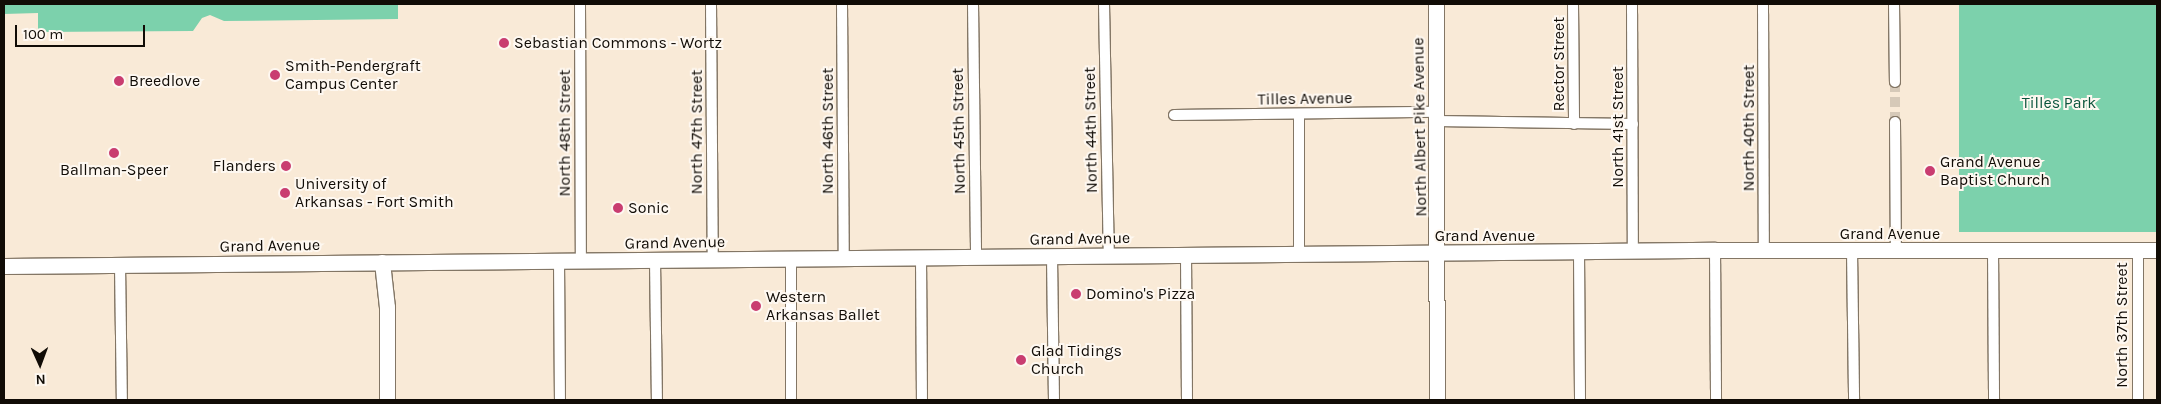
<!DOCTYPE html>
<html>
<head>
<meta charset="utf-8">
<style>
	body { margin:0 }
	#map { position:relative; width:2161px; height:404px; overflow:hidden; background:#f9ead7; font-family:Karla,sans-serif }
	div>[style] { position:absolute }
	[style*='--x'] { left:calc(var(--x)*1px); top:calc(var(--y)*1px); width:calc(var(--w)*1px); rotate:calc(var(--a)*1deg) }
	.green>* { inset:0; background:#7cd1ac; transform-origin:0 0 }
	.street-tunnel>* { height:10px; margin-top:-5px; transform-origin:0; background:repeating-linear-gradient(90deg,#d6c9b8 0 10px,transparent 0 15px) }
	.roads { filter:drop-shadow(1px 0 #837665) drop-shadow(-1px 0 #837665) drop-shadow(0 1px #837665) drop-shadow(0 -1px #837665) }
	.street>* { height:10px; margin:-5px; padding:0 5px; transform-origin:5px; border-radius:5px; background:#fff }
	.secondary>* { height:15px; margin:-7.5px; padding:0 7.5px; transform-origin:7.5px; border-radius:7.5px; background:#fff }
	.dots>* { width:14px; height:14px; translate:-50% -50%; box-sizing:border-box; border:2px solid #fef8f1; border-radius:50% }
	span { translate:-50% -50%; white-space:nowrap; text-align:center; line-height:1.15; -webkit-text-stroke:4px #fef8f1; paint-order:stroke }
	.poi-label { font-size:16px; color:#110c06 }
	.left { translate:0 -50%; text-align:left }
	.right { translate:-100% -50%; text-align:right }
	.street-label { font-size:16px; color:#110c06 }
	.park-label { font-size:16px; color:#0b553d }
	.frame { position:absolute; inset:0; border:5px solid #110c06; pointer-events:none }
	.north { position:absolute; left:15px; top:339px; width:50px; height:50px; -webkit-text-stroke:4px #fef8f1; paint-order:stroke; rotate:178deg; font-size:14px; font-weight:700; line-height:20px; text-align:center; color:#110c06 }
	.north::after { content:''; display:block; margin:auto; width:18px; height:22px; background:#110c06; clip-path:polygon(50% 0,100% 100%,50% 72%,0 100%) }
	.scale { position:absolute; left:15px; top:25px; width:130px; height:22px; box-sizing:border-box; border:2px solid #110c06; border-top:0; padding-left:6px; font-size:15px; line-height:18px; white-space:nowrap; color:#110c06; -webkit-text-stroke:4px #fef8f1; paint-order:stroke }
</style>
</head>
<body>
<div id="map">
	<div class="green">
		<div style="clip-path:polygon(4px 4px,398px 4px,398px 19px,224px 21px,210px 15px,202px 18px,193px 31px,38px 32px,38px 13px,4px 14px)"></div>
		<div style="left:1959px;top:4px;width:198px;height:228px"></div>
	</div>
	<div class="street-tunnel">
		<div style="--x:1895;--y:82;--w:40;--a:90"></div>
	</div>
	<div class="roads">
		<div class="street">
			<div style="--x:580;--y:4;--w:257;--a:89.8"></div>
			<div style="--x:711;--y:4;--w:256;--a:89.6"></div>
			<div style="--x:842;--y:4;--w:255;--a:89.6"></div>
			<div style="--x:973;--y:4;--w:254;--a:89.3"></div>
			<div style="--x:1104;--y:4;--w:253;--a:88.9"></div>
			<div style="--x:1573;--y:4;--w:120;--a:89.5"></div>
			<div style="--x:1632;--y:4;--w:247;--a:89.8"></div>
			<div style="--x:1763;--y:4;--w:248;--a:89.8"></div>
			<div style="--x:1894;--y:4;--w:78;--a:89.3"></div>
			<div style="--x:1299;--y:114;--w:141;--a:90"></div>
			<div style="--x:1174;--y:115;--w:263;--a:-0.7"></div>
			<div style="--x:1437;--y:121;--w:196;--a:0.9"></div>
			<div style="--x:1895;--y:122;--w:129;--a:89.6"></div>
			<div style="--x:1715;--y:250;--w:150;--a:89.6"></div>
			<div style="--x:1993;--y:250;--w:150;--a:89.6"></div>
			<div style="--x:2138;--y:250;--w:150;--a:90"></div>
			<div style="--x:1852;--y:251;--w:149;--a:89.2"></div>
			<div style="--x:1579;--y:253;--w:147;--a:89.6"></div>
			<div style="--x:1186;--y:256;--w:144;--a:89.6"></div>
			<div style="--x:1052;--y:257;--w:143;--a:89.2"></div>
			<div style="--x:921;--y:258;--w:142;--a:89.6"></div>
			<div style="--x:791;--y:259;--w:141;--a:90"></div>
			<div style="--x:559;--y:261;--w:139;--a:89.6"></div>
			<div style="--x:655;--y:261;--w:139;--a:89.2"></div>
			<div style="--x:120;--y:265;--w:135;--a:89.2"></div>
		</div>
		<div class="secondary">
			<div style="--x:1436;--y:4;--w:396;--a:89.9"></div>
			<div style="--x:382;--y:262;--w:45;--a:83.7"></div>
			<div style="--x:387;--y:307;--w:93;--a:90"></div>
			<div style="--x:4;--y:266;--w:1711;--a:-0.54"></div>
			<div style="--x:1715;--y:250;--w:442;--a:0"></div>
		</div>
	</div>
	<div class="dots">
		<div style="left:504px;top:43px;background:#c93d70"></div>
		<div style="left:275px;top:75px;background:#c93d70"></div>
		<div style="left:119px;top:81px;background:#c93d70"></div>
		<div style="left:114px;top:153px;background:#c93d70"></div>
		<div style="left:286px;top:166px;background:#c93d70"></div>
		<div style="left:1930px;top:171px;background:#c93d70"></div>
		<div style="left:285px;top:193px;background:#c93d70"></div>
		<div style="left:618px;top:208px;background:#c93d70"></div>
		<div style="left:1076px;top:294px;background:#c93d70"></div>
		<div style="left:756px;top:306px;background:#c93d70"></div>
		<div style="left:1021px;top:360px;background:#c93d70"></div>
	</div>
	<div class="poi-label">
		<span class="left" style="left:514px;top:43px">Sebastian Commons - Wortz</span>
		<span class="left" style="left:285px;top:75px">Smith-Pendergraft<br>Campus Center</span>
		<span class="left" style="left:129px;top:81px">Breedlove</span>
		<span class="left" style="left:1940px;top:171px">Grand Avenue<br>Baptist Church</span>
		<span class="right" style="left:276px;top:166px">Flanders</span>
		<span style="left:114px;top:170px">Ballman-Speer</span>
		<span class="left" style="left:295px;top:193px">University of<br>Arkansas - Fort Smith</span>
		<span class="left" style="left:628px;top:208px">Sonic</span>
		<span class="left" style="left:1086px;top:294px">Domino's Pizza</span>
		<span class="left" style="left:766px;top:306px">Western<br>Arkansas Ballet</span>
		<span class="left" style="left:1031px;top:360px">Glad Tidings<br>Church</span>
	</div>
	<div class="street-label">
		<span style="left:1559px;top:64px;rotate:-90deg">Rector Street</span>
		<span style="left:1305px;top:99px;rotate:-1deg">Tilles Avenue</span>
		<span style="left:1420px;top:127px;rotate:-91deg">North Albert Pike Avenue</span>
		<span style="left:1618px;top:127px;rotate:-90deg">North 41st Street</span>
		<span style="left:1749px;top:128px;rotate:-90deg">North 40th Street</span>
		<span style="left:1091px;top:130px;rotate:-91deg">North 44th Street</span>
		<span style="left:828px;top:131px;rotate:-90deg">North 46th Street</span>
		<span style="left:959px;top:131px;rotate:-91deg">North 45th Street</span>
		<span style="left:697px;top:132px;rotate:-90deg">North 47th Street</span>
		<span style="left:565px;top:133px;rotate:-90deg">North 48th Street</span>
		<span style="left:1890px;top:234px">Grand Avenue</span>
		<span style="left:1485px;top:236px">Grand Avenue</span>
		<span style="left:1080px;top:239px;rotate:-1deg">Grand Avenue</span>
		<span style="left:675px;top:243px;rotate:-1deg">Grand Avenue</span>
		<span style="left:270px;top:246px;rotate:-1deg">Grand Avenue</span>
		<span style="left:2122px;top:325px;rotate:-90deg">North 37th Street</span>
	</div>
	<div class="park-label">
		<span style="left:2059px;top:103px">Tilles Park</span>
	</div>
	<div class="frame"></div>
	<div class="north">N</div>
	<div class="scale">100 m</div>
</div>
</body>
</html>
